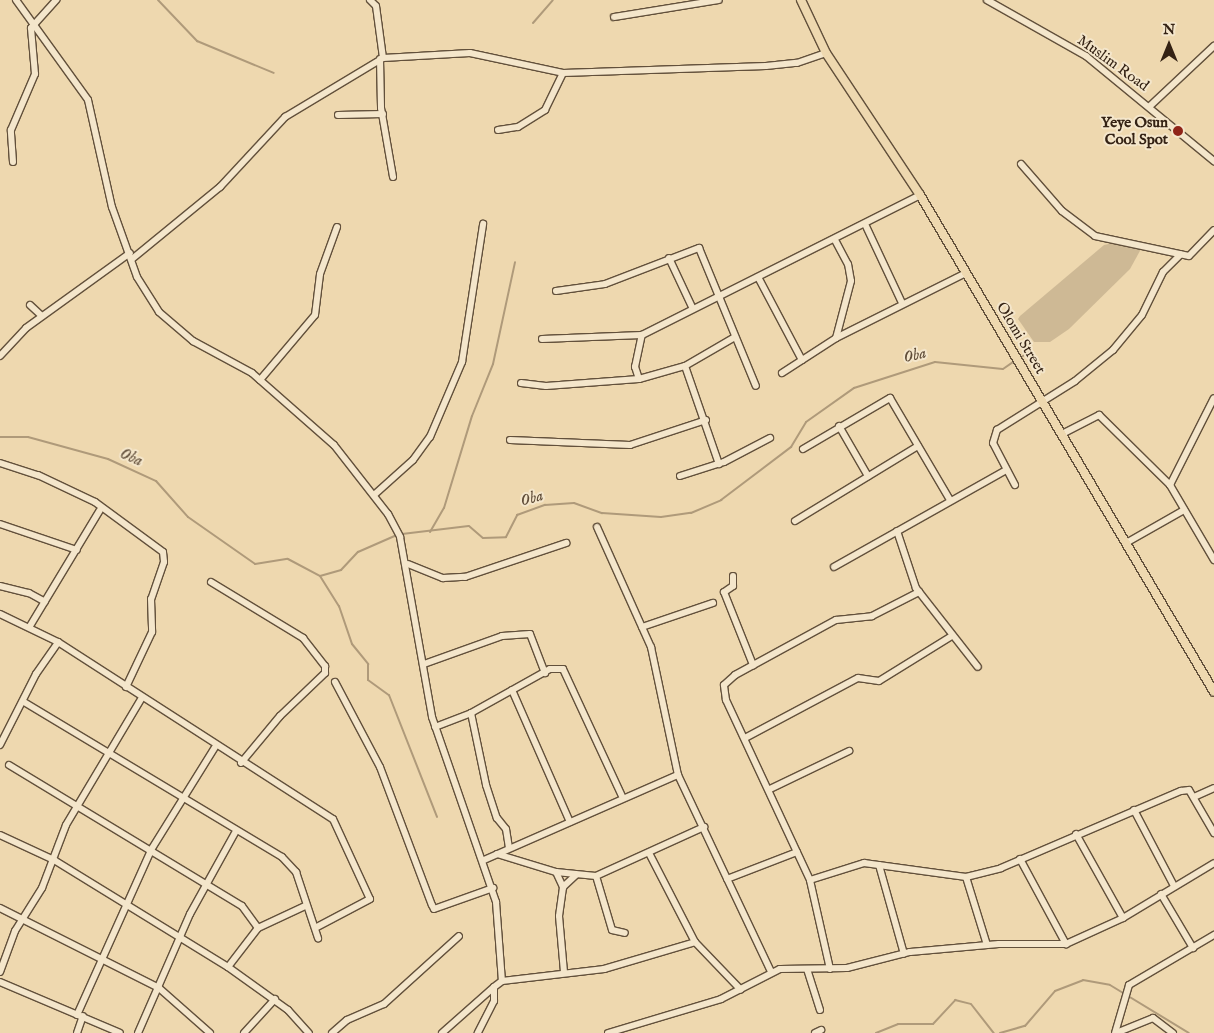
<!DOCTYPE html>
<html>
<head>
<meta charset="utf-8">
<style>
	body { margin:0 }
	#map { position:relative; width:1214px; height:1033px; overflow:hidden; background:#eed8af; font-family:"IM FELL English",serif }
	div>[style] { position:absolute }
	[style*='--x'] { left:calc(var(--x)*1px); top:calc(var(--y)*1px); width:calc(var(--w)*1px); rotate:calc(var(--a)*1deg) }
	.green>* { inset:0; background:#ceb995 }
	.stream>* { height:2px; margin:-1px; padding:0 1px; transform-origin:1px; border-radius:1px; background:#af9a7a }
	.roads { filter:drop-shadow(1px 0 #62503b) drop-shadow(-1px 0 #62503b) drop-shadow(0 1px #62503b) drop-shadow(0 -1px #62503b) }
	.minor>* { height:6px; margin:-3px; padding:0 3px; transform-origin:3px; border-radius:3px; background:#f4e6cb }
	.major>* { height:8px; margin:-4px; padding:0 4px; transform-origin:4px; border-radius:4px; background:#eed8af }
	.dots>* { width:14px; height:14px; translate:-50% -50%; box-sizing:border-box; border:2px solid #f4e6cb; border-radius:50% }
	span { translate:-50% -50%; white-space:nowrap; text-align:center; line-height:1.15; -webkit-text-stroke:4px #f4e6cb; paint-order:stroke }
	.street-label { font-size:15px; color:#342214 }
	.poi-label { font-size:15px; color:#342214; font-weight:700 }
	.right { translate:-100% -50%; text-align:right }
	.water-label { font-size:16px; color:#5f4c38; font-style:italic }
	.north { position:absolute; left:1144px; top:20px; width:50px; height:50px; -webkit-text-stroke:4px #f4e6cb; paint-order:stroke; rotate:0deg; font-size:14px; font-weight:700; line-height:20px; text-align:center; color:#342214 }
	.north::after { content:''; display:block; margin:auto; width:18px; height:22px; background:#342214; clip-path:polygon(50% 0,100% 100%,50% 72%,0 100%) }
</style>
</head>
<body>
<div id="map">
	<div class="green">
		<div style="clip-path:polygon(1113px 243px,1141px 249px,1130px 269px,1069px 329px,1050px 342px,1034px 342px,1018px 319px,1020px 316px,1104px 245px)"></div>
	</div>
	<div class="stream">
		<div style="--x:158;--y:0;--w:57;--a:46.4"></div>
		<div style="--x:197;--y:41;--w:83;--a:22.6"></div>
		<div style="--x:533;--y:23;--w:30;--a:-49"></div>
		<div style="--x:1020;--y:358;--w:11;--a:-34"></div>
		<div style="--x:0;--y:437;--w:28;--a:0"></div>
		<div style="--x:28;--y:437;--w:83;--a:15.4"></div>
		<div style="--x:108;--y:459;--w:53;--a:24.6"></div>
		<div style="--x:156;--y:481;--w:48;--a:48.4"></div>
		<div style="--x:188;--y:517;--w:82;--a:35"></div>
		<div style="--x:255;--y:564;--w:33;--a:-9"></div>
		<div style="--x:288;--y:559;--w:36;--a:28"></div>
		<div style="--x:320;--y:576;--w:22;--a:-16"></div>
		<div style="--x:341;--y:570;--w:25;--a:-47"></div>
		<div style="--x:358;--y:552;--w:43;--a:-23.6"></div>
		<div style="--x:430;--y:532;--w:28;--a:-60"></div>
		<div style="--x:444;--y:508;--w:96;--a:-73.1"></div>
		<div style="--x:472;--y:416;--w:56;--a:-68"></div>
		<div style="--x:493;--y:364;--w:104;--a:-77.8"></div>
		<div style="--x:402;--y:534;--w:67;--a:-6.8"></div>
		<div style="--x:469;--y:526;--w:18;--a:41"></div>
		<div style="--x:483;--y:538;--w:23;--a:-2"></div>
		<div style="--x:506;--y:537;--w:25;--a:-63"></div>
		<div style="--x:517;--y:515;--w:30;--a:-20"></div>
		<div style="--x:545;--y:505;--w:29;--a:-4"></div>
		<div style="--x:574;--y:503;--w:30;--a:20"></div>
		<div style="--x:602;--y:513;--w:59;--a:3.9"></div>
		<div style="--x:661;--y:517;--w:30;--a:-8"></div>
		<div style="--x:691;--y:513;--w:33;--a:-23"></div>
		<div style="--x:721;--y:500;--w:88;--a:-37.1"></div>
		<div style="--x:791;--y:447;--w:29;--a:-59"></div>
		<div style="--x:806;--y:422;--w:59;--a:-35.3"></div>
		<div style="--x:854;--y:388;--w:85;--a:-17.8"></div>
		<div style="--x:935;--y:362;--w:68;--a:5.9"></div>
		<div style="--x:1003;--y:369;--w:16;--a:-35"></div>
		<div style="--x:320;--y:576;--w:36;--a:58"></div>
		<div style="--x:339;--y:606;--w:40;--a:71.1"></div>
		<div style="--x:352;--y:644;--w:26;--a:51"></div>
		<div style="--x:368;--y:664;--w:16;--a:90"></div>
		<div style="--x:368;--y:680;--w:26;--a:36"></div>
		<div style="--x:389;--y:695;--w:131;--a:68.5"></div>
		<div style="--x:876;--y:1033;--w:24;--a:-22"></div>
		<div style="--x:898;--y:1024;--w:35;--a:0"></div>
		<div style="--x:933;--y:1024;--w:33;--a:-47"></div>
		<div style="--x:955;--y:1000;--w:16;--a:14"></div>
		<div style="--x:971;--y:1004;--w:37;--a:52"></div>
		<div style="--x:1000;--y:1033;--w:26;--a:-16"></div>
		<div style="--x:1025;--y:1026;--w:46;--a:-49.4"></div>
		<div style="--x:1055;--y:991;--w:30;--a:-21"></div>
		<div style="--x:1083;--y:980;--w:27;--a:10"></div>
		<div style="--x:1110;--y:985;--w:92;--a:31.3"></div>
	</div>
	<div class="roads">
		<div class="minor">
			<div style="--x:16;--y:0;--w:123;--a:54.2"></div>
			<div style="--x:88;--y:100;--w:110;--a:77.4"></div>
			<div style="--x:112;--y:207;--w:74;--a:70.3"></div>
			<div style="--x:137;--y:277;--w:41;--a:57.8"></div>
			<div style="--x:159;--y:312;--w:45;--a:40.5"></div>
			<div style="--x:193;--y:341;--w:67;--a:28.5"></div>
			<div style="--x:252;--y:373;--w:109;--a:41.3"></div>
			<div style="--x:334;--y:445;--w:88;--a:52"></div>
			<div style="--x:388;--y:514;--w:26;--a:62"></div>
			<div style="--x:400;--y:537;--w:183;--a:79.9"></div>
			<div style="--x:432;--y:717;--w:196;--a:70.9"></div>
			<div style="--x:496;--y:902;--w:79;--a:85.7"></div>
			<div style="--x:502;--y:981;--w:10;--a:143"></div>
			<div style="--x:494;--y:987;--w:14;--a:90"></div>
			<div style="--x:494;--y:1001;--w:36;--a:117"></div>
			<div style="--x:370;--y:0;--w:8;--a:45"></div>
			<div style="--x:376;--y:6;--w:52;--a:82.3"></div>
			<div style="--x:987;--y:0;--w:114;--a:29.5"></div>
			<div style="--x:1086;--y:56;--w:166;--a:39.4"></div>
			<div style="--x:614;--y:17;--w:106;--a:-9.2"></div>
			<div style="--x:380;--y:59;--w:49;--a:88.8"></div>
			<div style="--x:381;--y:108;--w:70;--a:80.1"></div>
			<div style="--x:1150;--y:106;--w:88;--a:-43.2"></div>
			<div style="--x:338;--y:115;--w:45;--a:-1.3"></div>
			<div style="--x:498;--y:130;--w:20;--a:-9"></div>
			<div style="--x:518;--y:127;--w:32;--a:-32"></div>
			<div style="--x:545;--y:110;--w:41;--a:-64.1"></div>
			<div style="--x:13;--y:162;--w:32;--a:-94"></div>
			<div style="--x:11;--y:130;--w:61;--a:-66.8"></div>
			<div style="--x:35;--y:74;--w:46;--a:-95"></div>
			<div style="--x:31;--y:28;--w:38;--a:-48"></div>
			<div style="--x:1021;--y:164;--w:62;--a:48.9"></div>
			<div style="--x:1062;--y:211;--w:41;--a:37.1"></div>
			<div style="--x:1095;--y:236;--w:96;--a:12"></div>
			<div style="--x:1189;--y:256;--w:36;--a:-46"></div>
			<div style="--x:865;--y:224;--w:87;--a:64.9"></div>
			<div style="--x:835;--y:240;--w:27;--a:62"></div>
			<div style="--x:848;--y:264;--w:17;--a:80"></div>
			<div style="--x:851;--y:281;--w:59;--a:104.7"></div>
			<div style="--x:669;--y:258;--w:56;--a:64.8"></div>
			<div style="--x:132;--y:259;--w:114;--a:-39.3"></div>
			<div style="--x:220;--y:187;--w:96;--a:-47.1"></div>
			<div style="--x:285;--y:117;--w:114;--a:-31"></div>
			<div style="--x:383;--y:58;--w:87;--a:-3.3"></div>
			<div style="--x:470;--y:53;--w:95;--a:12.1"></div>
			<div style="--x:563;--y:73;--w:203;--a:-2"></div>
			<div style="--x:766;--y:66;--w:31;--a:-6"></div>
			<div style="--x:797;--y:63;--w:31;--a:-19"></div>
			<div style="--x:758;--y:277;--w:94;--a:62.1"></div>
			<div style="--x:556;--y:291;--w:49;--a:-8.1"></div>
			<div style="--x:605;--y:284;--w:101;--a:-21"></div>
			<div style="--x:699;--y:248;--w:149;--a:67.6"></div>
			<div style="--x:30;--y:305;--w:16;--a:43"></div>
			<div style="--x:542;--y:339;--w:100;--a:-2.3"></div>
			<div style="--x:642;--y:335;--w:311;--a:-26.7"></div>
			<div style="--x:0;--y:356;--w:38;--a:-47"></div>
			<div style="--x:26;--y:328;--w:128;--a:-35.8"></div>
			<div style="--x:685;--y:366;--w:104;--a:70.9"></div>
			<div style="--x:782;--y:373;--w:64;--a:-32.9"></div>
			<div style="--x:836;--y:338;--w:145;--a:-26.6"></div>
			<div style="--x:639;--y:379;--w:13;--a:-108"></div>
			<div style="--x:635;--y:367;--w:33;--a:-78"></div>
			<div style="--x:260;--y:380;--w:85;--a:-49.8"></div>
			<div style="--x:315;--y:315;--w:41;--a:-83"></div>
			<div style="--x:320;--y:274;--w:50;--a:-70.1"></div>
			<div style="--x:521;--y:383;--w:25;--a:7"></div>
			<div style="--x:546;--y:386;--w:93;--a:-4.3"></div>
			<div style="--x:639;--y:379;--w:48;--a:-15.8"></div>
			<div style="--x:685;--y:366;--w:58;--a:-30.1"></div>
			<div style="--x:839;--y:426;--w:58;--a:59.9"></div>
			<div style="--x:1062;--y:434;--w:42;--a:-27.2"></div>
			<div style="--x:1099;--y:415;--w:100;--a:44.6"></div>
			<div style="--x:1170;--y:485;--w:87;--a:59.6"></div>
			<div style="--x:510;--y:440;--w:120;--a:2.4"></div>
			<div style="--x:630;--y:445;--w:80;--a:-18.2"></div>
			<div style="--x:803;--y:449;--w:101;--a:-30.4"></div>
			<div style="--x:890;--y:398;--w:118;--a:59.5"></div>
			<div style="--x:0;--y:463;--w:40;--a:18"></div>
			<div style="--x:38;--y:475;--w:63;--a:25.3"></div>
			<div style="--x:95;--y:502;--w:84;--a:36.3"></div>
			<div style="--x:163;--y:552;--w:10;--a:84"></div>
			<div style="--x:164;--y:562;--w:39;--a:109"></div>
			<div style="--x:151;--y:599;--w:33;--a:88"></div>
			<div style="--x:152;--y:632;--w:61;--a:115.3"></div>
			<div style="--x:680;--y:476;--w:46;--a:-17.7"></div>
			<div style="--x:724;--y:462;--w:52;--a:-27.6"></div>
			<div style="--x:1015;--y:485;--w:47;--a:-117.6"></div>
			<div style="--x:993;--y:443;--w:14;--a:-73"></div>
			<div style="--x:997;--y:430;--w:92;--a:-32.1"></div>
			<div style="--x:1075;--y:381;--w:49;--a:-39.2"></div>
			<div style="--x:1113;--y:350;--w:45;--a:-50.4"></div>
			<div style="--x:1142;--y:315;--w:48;--a:-64"></div>
			<div style="--x:1163;--y:272;--w:25;--a:-45"></div>
			<div style="--x:1170;--y:485;--w:97;--a:-63.2"></div>
			<div style="--x:374;--y:495;--w:52;--a:-41.9"></div>
			<div style="--x:413;--y:460;--w:29;--a:-54"></div>
			<div style="--x:430;--y:437;--w:82;--a:-66.9"></div>
			<div style="--x:462;--y:362;--w:140;--a:-81.3"></div>
			<div style="--x:795;--y:521;--w:144;--a:-31.4"></div>
			<div style="--x:0;--y:524;--w:81;--a:18.7"></div>
			<div style="--x:597;--y:527;--w:132;--a:65.8"></div>
			<div style="--x:651;--y:647;--w:131;--a:78.1"></div>
			<div style="--x:678;--y:775;--w:218;--a:64.7"></div>
			<div style="--x:897;--y:531;--w:60;--a:71.6"></div>
			<div style="--x:916;--y:588;--w:100;--a:51.9"></div>
			<div style="--x:1126;--y:543;--w:67;--a:-29.6"></div>
			<div style="--x:408;--y:564;--w:38;--a:22"></div>
			<div style="--x:443;--y:578;--w:22;--a:-3"></div>
			<div style="--x:465;--y:577;--w:107;--a:-18.6"></div>
			<div style="--x:834;--y:567;--w:197;--a:-29.4"></div>
			<div style="--x:733;--y:576;--w:10;--a:90"></div>
			<div style="--x:733;--y:586;--w:11;--a:146"></div>
			<div style="--x:724;--y:592;--w:79;--a:68.3"></div>
			<div style="--x:211;--y:582;--w:108;--a:31.3"></div>
			<div style="--x:303;--y:638;--w:36;--a:52"></div>
			<div style="--x:325;--y:666;--w:7;--a:90"></div>
			<div style="--x:325;--y:673;--w:62;--a:136.3"></div>
			<div style="--x:280;--y:716;--w:61;--a:129.7"></div>
			<div style="--x:0;--y:586;--w:30;--a:14"></div>
			<div style="--x:29;--y:593;--w:18;--a:29"></div>
			<div style="--x:0;--y:614;--w:64;--a:25.8"></div>
			<div style="--x:58;--y:642;--w:327;--a:32.8"></div>
			<div style="--x:333;--y:819;--w:88;--a:65.2"></div>
			<div style="--x:370;--y:899;--w:60;--a:152.2"></div>
			<div style="--x:30;--y:626;--w:135;--a:-58.9"></div>
			<div style="--x:642;--y:627;--w:75;--a:-18.7"></div>
			<div style="--x:424;--y:664;--w:83;--a:-19.7"></div>
			<div style="--x:502;--y:636;--w:28;--a:-4"></div>
			<div style="--x:530;--y:634;--w:42;--a:69"></div>
			<div style="--x:335;--y:682;--w:96;--a:62.1"></div>
			<div style="--x:380;--y:767;--w:147;--a:69.4"></div>
			<div style="--x:432;--y:905;--w:4;--a:63"></div>
			<div style="--x:434;--y:909;--w:63;--a:-19.6"></div>
			<div style="--x:512;--y:690;--w:144;--a:66.3"></div>
			<div style="--x:24;--y:702;--w:301;--a:31"></div>
			<div style="--x:282;--y:857;--w:21;--a:47"></div>
			<div style="--x:296;--y:872;--w:70;--a:71.6"></div>
			<div style="--x:471;--y:713;--w:74;--a:78.2"></div>
			<div style="--x:486;--y:785;--w:35;--a:72"></div>
			<div style="--x:497;--y:818;--w:14;--a:51"></div>
			<div style="--x:506;--y:829;--w:19;--a:81"></div>
			<div style="--x:435;--y:727;--w:39;--a:-21"></div>
			<div style="--x:471;--y:713;--w:90;--a:-29.1"></div>
			<div style="--x:550;--y:669;--w:13;--a:0"></div>
			<div style="--x:563;--y:669;--w:140;--a:65.1"></div>
			<div style="--x:745;--y:738;--w:128;--a:-28"></div>
			<div style="--x:858;--y:678;--w:21;--a:8"></div>
			<div style="--x:879;--y:681;--w:86;--a:-31.7"></div>
			<div style="--x:0;--y:745;--w:80;--a:-63.1"></div>
			<div style="--x:36;--y:674;--w:39;--a:-55"></div>
			<div style="--x:9;--y:765;--w:272;--a:31.2"></div>
			<div style="--x:242;--y:906;--w:27;--a:54"></div>
			<div style="--x:770;--y:789;--w:88;--a:-25.7"></div>
			<div style="--x:1194;--y:797;--w:22;--a:-24"></div>
			<div style="--x:1134;--y:810;--w:86;--a:62.2"></div>
			<div style="--x:1076;--y:834;--w:96;--a:60.8"></div>
			<div style="--x:0;--y:835;--w:60;--a:24.8"></div>
			<div style="--x:54;--y:860;--w:204;--a:31.6"></div>
			<div style="--x:228;--y:967;--w:74;--a:35.6"></div>
			<div style="--x:288;--y:1010;--w:31;--a:48"></div>
			<div style="--x:649;--y:853;--w:100;--a:62.7"></div>
			<div style="--x:695;--y:942;--w:66;--a:46.2"></div>
			<div style="--x:497;--y:854;--w:62;--a:17"></div>
			<div style="--x:556;--y:872;--w:40;--a:5.7"></div>
			<div style="--x:596;--y:876;--w:119;--a:-24.4"></div>
			<div style="--x:1020;--y:859;--w:97;--a:61.6"></div>
			<div style="--x:484;--y:860;--w:212;--a:-23.7"></div>
			<div style="--x:879;--y:865;--w:92;--a:74.3"></div>
			<div style="--x:556;--y:872;--w:17;--a:65"></div>
			<div style="--x:596;--y:876;--w:56;--a:73.5"></div>
			<div style="--x:612;--y:930;--w:13;--a:13"></div>
			<div style="--x:966;--y:877;--w:71;--a:72.8"></div>
			<div style="--x:727;--y:879;--w:75;--a:-21.1"></div>
			<div style="--x:810;--y:880;--w:57;--a:-17.5"></div>
			<div style="--x:864;--y:863;--w:103;--a:7.8"></div>
			<div style="--x:966;--y:877;--w:36;--a:-14"></div>
			<div style="--x:1001;--y:868;--w:196;--a:-23.2"></div>
			<div style="--x:1181;--y:791;--w:8;--a:-7"></div>
			<div style="--x:1189;--y:790;--w:50;--a:59.8"></div>
			<div style="--x:1161;--y:894;--w:63;--a:59.3"></div>
			<div style="--x:0;--y:908;--w:178;--a:26.7"></div>
			<div style="--x:159;--y:988;--w:68;--a:41.4"></div>
			<div style="--x:228;--y:967;--w:49;--a:-52.4"></div>
			<div style="--x:258;--y:928;--w:52;--a:-25.1"></div>
			<div style="--x:807;--y:969;--w:43;--a:72.4"></div>
			<div style="--x:830;--y:969;--w:91;--a:-102.7"></div>
			<div style="--x:810;--y:880;--w:199;--a:-115"></div>
			<div style="--x:726;--y:700;--w:15;--a:-98"></div>
			<div style="--x:724;--y:685;--w:15;--a:-42"></div>
			<div style="--x:735;--y:675;--w:115;--a:-28.6"></div>
			<div style="--x:836;--y:620;--w:36;--a:-6"></div>
			<div style="--x:872;--y:616;--w:53;--a:-27.1"></div>
			<div style="--x:0;--y:972;--w:44;--a:-69.9"></div>
			<div style="--x:15;--y:931;--w:51;--a:-57.9"></div>
			<div style="--x:42;--y:888;--w:67;--a:-69.1"></div>
			<div style="--x:66;--y:825;--w:147;--a:-59.2"></div>
			<div style="--x:564;--y:972;--w:56;--a:-95.1"></div>
			<div style="--x:559;--y:916;--w:29;--a:-82"></div>
			<div style="--x:563;--y:887;--w:18;--a:-43"></div>
			<div style="--x:502;--y:981;--w:103;--a:-6.7"></div>
			<div style="--x:604;--y:969;--w:95;--a:-16.5"></div>
			<div style="--x:0;--y:982;--w:130;--a:23"></div>
			<div style="--x:77;--y:1015;--w:181;--a:-65.8"></div>
			<div style="--x:151;--y:850;--w:121;--a:-58.1"></div>
			<div style="--x:77;--y:1033;--w:18;--a:-71"></div>
			<div style="--x:138;--y:1033;--w:130;--a:-66.4"></div>
			<div style="--x:190;--y:914;--w:95;--a:-61"></div>
			<div style="--x:244;--y:1033;--w:46;--a:-47.6"></div>
			<div style="--x:332;--y:1033;--w:20;--a:-41"></div>
			<div style="--x:347;--y:1020;--w:40;--a:-23.4"></div>
			<div style="--x:384;--y:1004;--w:101;--a:-42.2"></div>
			<div style="--x:442;--y:1033;--w:69;--a:-41.5"></div>
			<div style="--x:608;--y:1033;--w:118;--a:-16.7"></div>
			<div style="--x:721;--y:999;--w:66;--a:-27"></div>
			<div style="--x:780;--y:969;--w:67;--a:-0.9"></div>
			<div style="--x:847;--y:968;--w:65;--a:-14.3"></div>
			<div style="--x:910;--y:952;--w:89;--a:-5.1"></div>
			<div style="--x:999;--y:944;--w:67;--a:0"></div>
			<div style="--x:1066;--y:944;--w:63;--a:-24.5"></div>
			<div style="--x:1123;--y:918;--w:106;--a:-31.1"></div>
			<div style="--x:815;--y:1033;--w:7;--a:-27"></div>
			<div style="--x:1115;--y:1033;--w:50;--a:-73.7"></div>
			<div style="--x:1129;--y:985;--w:99;--a:-30.5"></div>
			<div style="--x:1116;--y:1033;--w:40;--a:-22"></div>
			<div style="--x:1153;--y:1018;--w:25;--a:37"></div>
		</div>
		<div class="major">
			<div style="--x:801;--y:0;--w:59;--a:64.7"></div>
			<div style="--x:826;--y:53;--w:170;--a:56.5"></div>
			<div style="--x:920;--y:195;--w:577;--a:59.39"></div>
		</div>
	</div>
	<div class="dots">
		<div style="left:1178px;top:131px;background:#8f2418"></div>
	</div>
	<div class="street-label">
		<span style="left:1113px;top:63px;rotate:36deg">Muslim Road</span>
		<span style="left:1021px;top:338px;rotate:59deg">Olomi Street</span>
	</div>
	<div class="poi-label">
		<span class="right" style="left:1168px;top:131px">Yeye Osun<br>Cool Spot</span>
	</div>
	<div class="water-label">
		<span style="left:915px;top:356px;rotate:-13deg">Oba</span>
		<span style="left:131px;top:458px;rotate:24deg">Oba</span>
		<span style="left:532px;top:499px;rotate:-16deg">Oba</span>
	</div>
	<div class="north">N</div>
</div>
</body>
</html>
